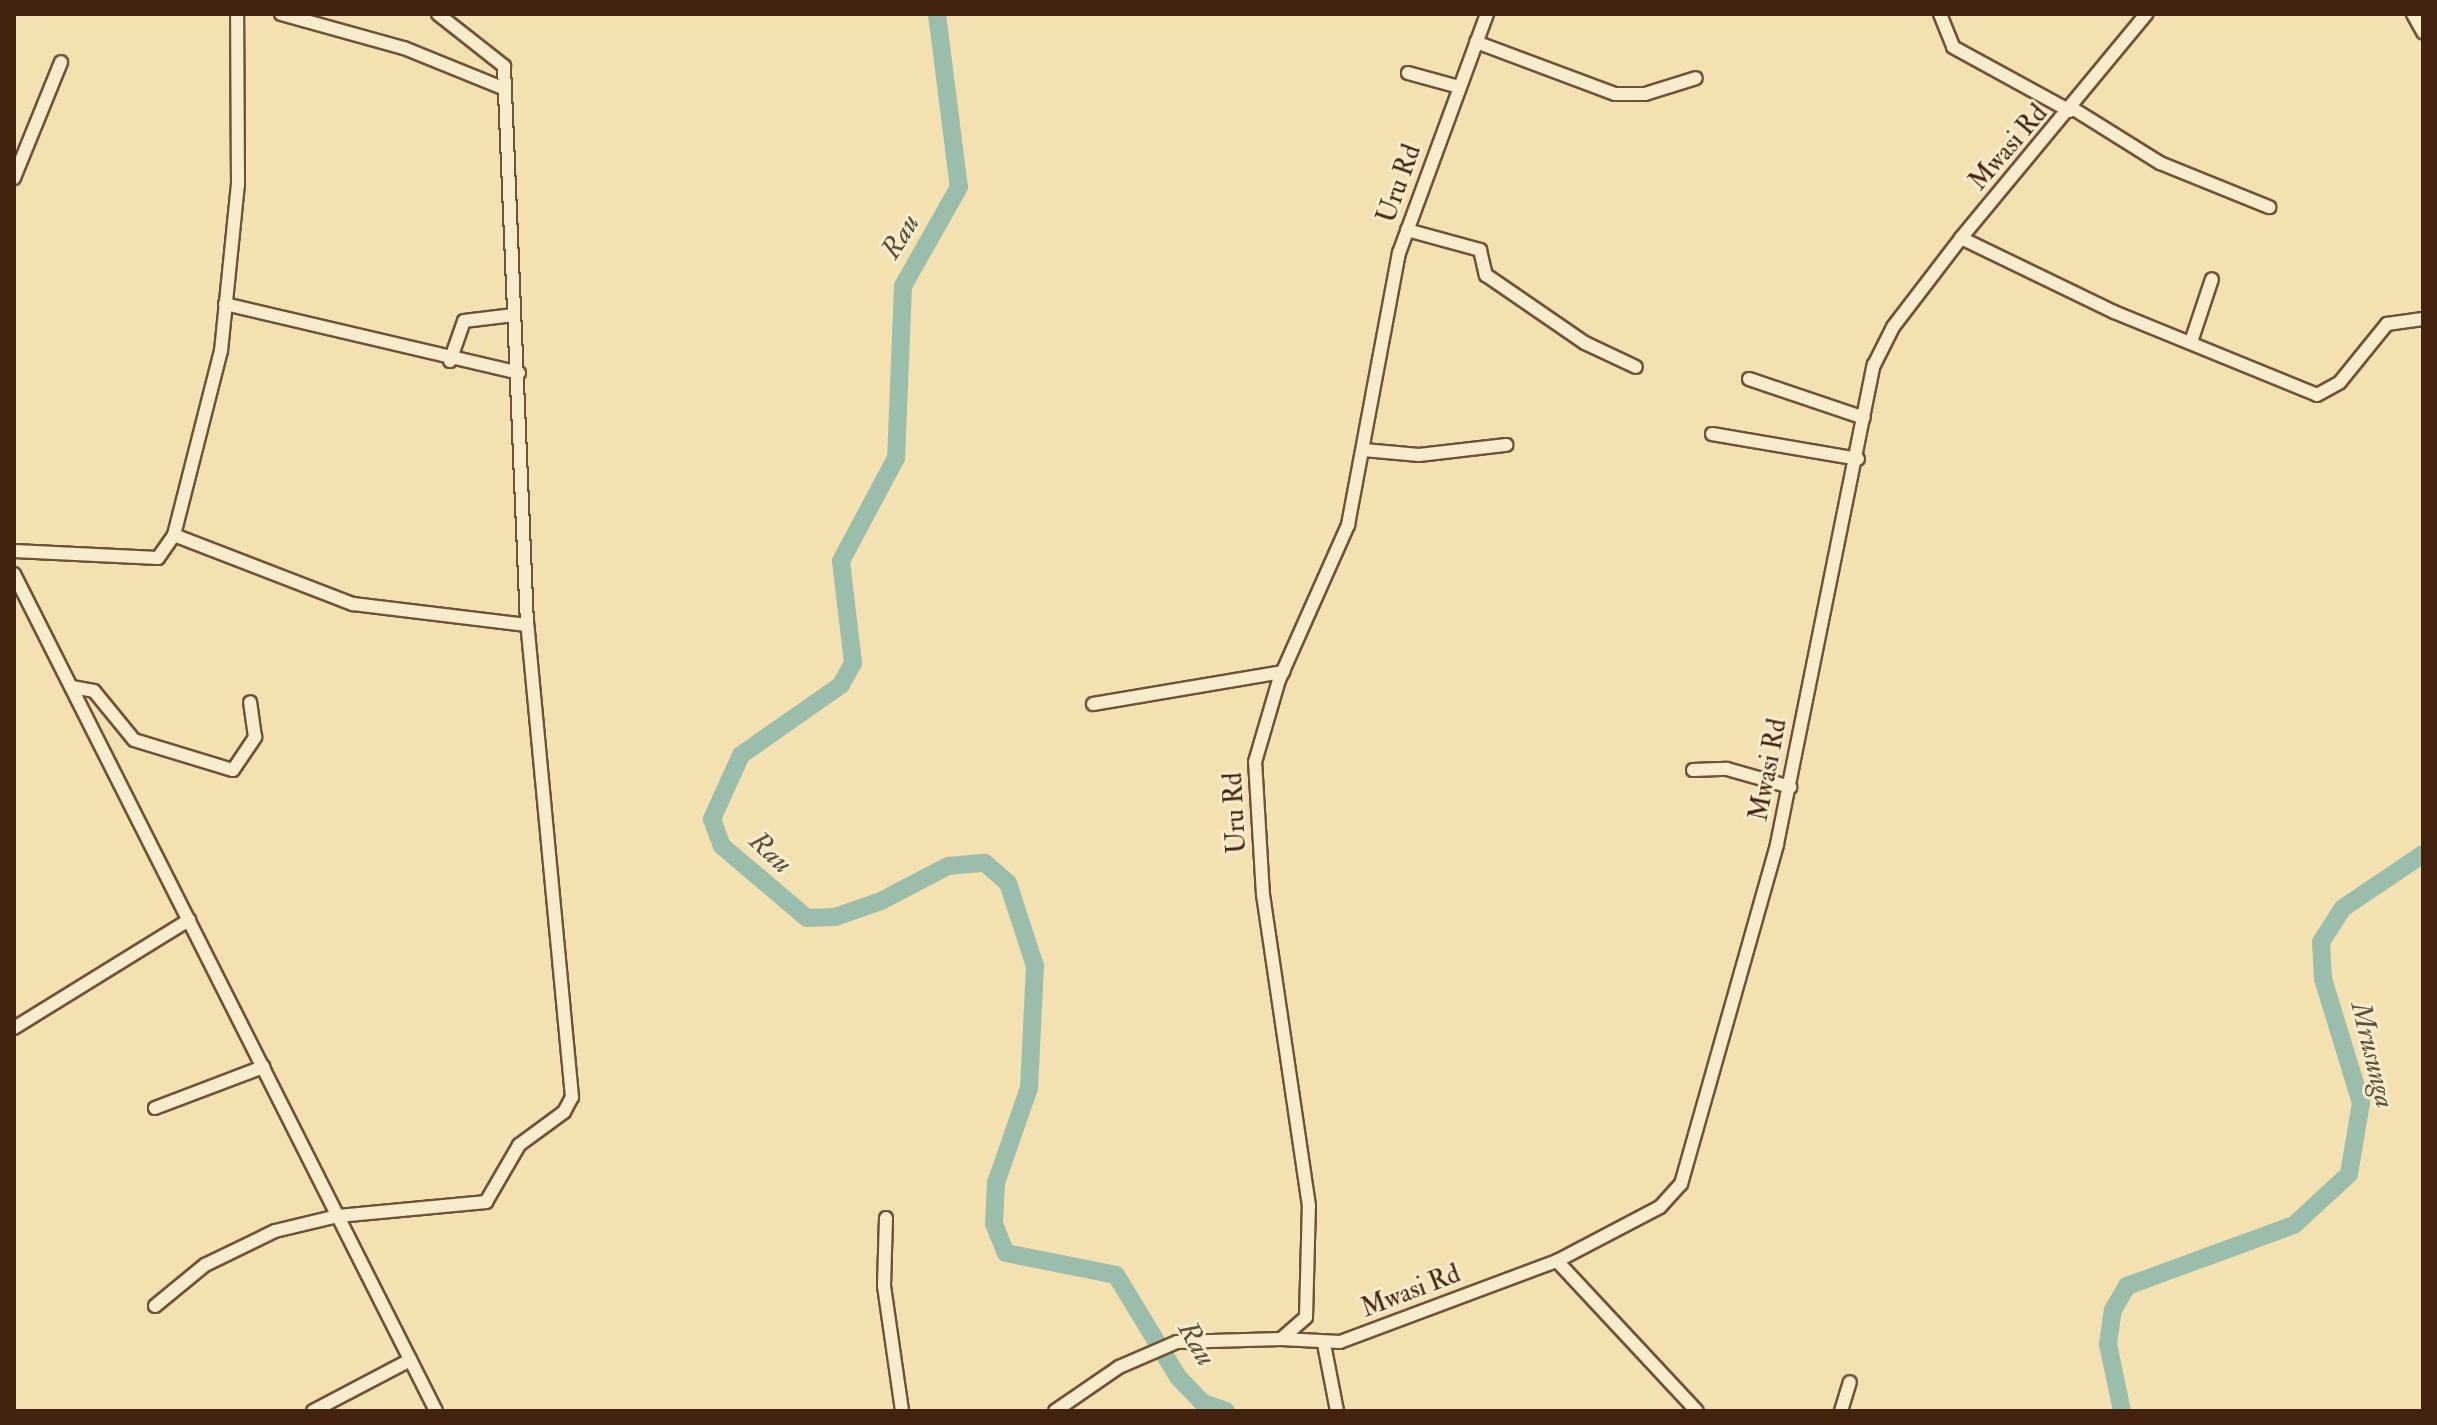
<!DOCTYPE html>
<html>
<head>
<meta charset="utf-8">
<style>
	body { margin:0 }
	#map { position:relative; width:2437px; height:1425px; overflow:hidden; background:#f3e1b1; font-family:"IM FELL Double Pica",serif }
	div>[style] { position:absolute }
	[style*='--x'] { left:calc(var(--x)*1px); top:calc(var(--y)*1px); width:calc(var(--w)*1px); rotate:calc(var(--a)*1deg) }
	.river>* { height:18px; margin:-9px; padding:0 9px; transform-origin:9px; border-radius:9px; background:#9bbeac }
	.roads { filter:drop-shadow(2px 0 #6f5238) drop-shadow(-2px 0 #6f5238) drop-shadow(0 2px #6f5238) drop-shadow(0 -2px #6f5238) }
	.minor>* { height:12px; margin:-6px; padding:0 6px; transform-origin:6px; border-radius:6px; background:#f7eccc }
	span { translate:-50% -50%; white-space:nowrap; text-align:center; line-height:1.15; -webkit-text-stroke:6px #f7eccc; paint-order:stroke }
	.street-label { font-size:26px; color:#43220f }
	.water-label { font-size:28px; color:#5d513e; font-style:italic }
	.frame { position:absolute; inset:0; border:16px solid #43220f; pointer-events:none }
</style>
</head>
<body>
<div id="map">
	<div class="river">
		<div style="--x:937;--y:14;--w:174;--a:82.8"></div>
		<div style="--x:959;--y:187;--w:114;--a:119.5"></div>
		<div style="--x:903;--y:286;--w:172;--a:92.3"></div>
		<div style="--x:896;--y:458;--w:117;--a:118.1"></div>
		<div style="--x:841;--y:561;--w:103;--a:83.3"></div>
		<div style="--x:853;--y:663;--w:25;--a:119"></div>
		<div style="--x:841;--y:685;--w:122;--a:145"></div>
		<div style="--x:741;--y:755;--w:70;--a:114.4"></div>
		<div style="--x:712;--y:819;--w:29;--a:70"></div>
		<div style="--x:722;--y:846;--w:111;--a:40.3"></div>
		<div style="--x:807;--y:918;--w:28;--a:-2"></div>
		<div style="--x:835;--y:917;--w:49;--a:-19.2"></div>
		<div style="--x:881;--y:901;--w:76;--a:-27.6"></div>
		<div style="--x:948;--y:866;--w:37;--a:-5"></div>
		<div style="--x:985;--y:863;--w:30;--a:41"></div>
		<div style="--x:1008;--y:883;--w:87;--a:72"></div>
		<div style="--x:1035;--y:966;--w:122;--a:92.8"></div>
		<div style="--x:1029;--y:1088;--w:101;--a:109.2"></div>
		<div style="--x:996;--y:1183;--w:41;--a:92.8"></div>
		<div style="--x:994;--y:1224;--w:31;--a:68"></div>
		<div style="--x:1006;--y:1253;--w:112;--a:11.3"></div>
		<div style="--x:1116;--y:1275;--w:119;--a:58.7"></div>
		<div style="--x:1178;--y:1377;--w:36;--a:46"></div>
		<div style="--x:1203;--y:1403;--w:24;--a:19"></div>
		<div style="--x:2122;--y:1411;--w:68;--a:-101.8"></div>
		<div style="--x:2108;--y:1344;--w:34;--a:-82"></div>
		<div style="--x:2113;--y:1310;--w:28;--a:-60"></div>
		<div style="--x:2127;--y:1286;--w:178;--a:-20.1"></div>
		<div style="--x:2294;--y:1225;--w:75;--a:-42.8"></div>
		<div style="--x:2349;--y:1174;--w:72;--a:-80.4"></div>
		<div style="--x:2361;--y:1103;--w:130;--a:-107"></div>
		<div style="--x:2323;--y:979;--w:37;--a:-93"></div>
		<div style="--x:2321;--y:942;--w:40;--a:-57.1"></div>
		<div style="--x:2343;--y:908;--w:97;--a:-34"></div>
	</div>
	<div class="roads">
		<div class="minor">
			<div style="--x:281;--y:14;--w:128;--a:15.5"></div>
			<div style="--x:404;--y:48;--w:109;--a:22.1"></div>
			<div style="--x:1940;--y:14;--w:35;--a:68"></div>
			<div style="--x:1953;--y:47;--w:133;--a:28.7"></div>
			<div style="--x:2413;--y:14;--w:21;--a:61"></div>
			<div style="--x:1476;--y:42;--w:148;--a:20.5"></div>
			<div style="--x:1615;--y:94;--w:30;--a:0"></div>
			<div style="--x:1645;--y:94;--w:53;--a:-17.4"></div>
			<div style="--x:1408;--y:73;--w:53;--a:15.4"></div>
			<div style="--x:2072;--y:108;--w:104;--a:32"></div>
			<div style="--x:2160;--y:163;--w:118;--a:22"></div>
			<div style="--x:14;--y:178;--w:125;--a:-67.9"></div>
			<div style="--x:1407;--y:230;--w:76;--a:15.3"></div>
			<div style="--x:1480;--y:250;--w:26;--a:77"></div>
			<div style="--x:1486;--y:275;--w:120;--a:34.5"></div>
			<div style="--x:1585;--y:343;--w:56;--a:25.2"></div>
			<div style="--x:1961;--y:238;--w:170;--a:25.8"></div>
			<div style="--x:2114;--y:312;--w:219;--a:22.2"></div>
			<div style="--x:2317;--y:395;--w:26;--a:-29"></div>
			<div style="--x:2340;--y:382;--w:75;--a:-51"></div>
			<div style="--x:2387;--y:324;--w:36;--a:-8"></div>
			<div style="--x:225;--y:304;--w:302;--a:13.2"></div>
			<div style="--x:2191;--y:342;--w:66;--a:-71.6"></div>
			<div style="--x:450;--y:361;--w:42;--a:-70.7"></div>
			<div style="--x:464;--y:321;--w:50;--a:-6.8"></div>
			<div style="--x:1749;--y:379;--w:121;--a:18.7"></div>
			<div style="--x:1712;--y:434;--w:148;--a:9.7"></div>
			<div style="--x:1364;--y:450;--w:55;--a:5.2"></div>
			<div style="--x:1419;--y:455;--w:88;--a:-6.6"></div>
			<div style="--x:174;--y:535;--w:192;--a:21.1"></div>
			<div style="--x:353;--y:604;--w:175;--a:6.9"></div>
			<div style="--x:14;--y:551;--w:144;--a:2.8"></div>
			<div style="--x:158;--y:558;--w:28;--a:-55"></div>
			<div style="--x:174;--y:535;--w:190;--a:-75.7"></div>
			<div style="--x:221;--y:351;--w:167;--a:-84.2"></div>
			<div style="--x:238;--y:185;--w:171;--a:-90.3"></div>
			<div style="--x:14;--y:574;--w:937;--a:63.24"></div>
			<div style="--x:72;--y:687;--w:22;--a:10"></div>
			<div style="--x:94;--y:691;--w:63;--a:50.8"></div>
			<div style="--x:134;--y:740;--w:103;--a:16.9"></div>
			<div style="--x:233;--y:770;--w:40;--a:-56"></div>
			<div style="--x:255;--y:737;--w:35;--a:-98"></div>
			<div style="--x:1093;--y:704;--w:193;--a:-9.6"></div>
			<div style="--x:1693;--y:770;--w:34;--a:-2"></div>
			<div style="--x:1727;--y:769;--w:66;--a:15.9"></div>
			<div style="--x:14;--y:1028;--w:206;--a:-31.7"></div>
			<div style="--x:155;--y:1108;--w:116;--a:-20.8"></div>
			<div style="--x:886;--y:1218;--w:68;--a:91.7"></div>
			<div style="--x:884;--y:1286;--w:126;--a:81.8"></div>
			<div style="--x:1557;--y:1261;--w:205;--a:47"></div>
			<div style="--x:155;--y:1306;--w:65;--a:-39.4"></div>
			<div style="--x:205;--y:1265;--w:78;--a:-25.9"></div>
			<div style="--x:275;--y:1231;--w:65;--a:-13.4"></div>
			<div style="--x:338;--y:1216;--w:149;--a:-5.4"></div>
			<div style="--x:486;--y:1202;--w:66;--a:-59.9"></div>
			<div style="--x:519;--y:1145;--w:56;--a:-36.3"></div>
			<div style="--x:564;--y:1112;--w:17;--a:-62"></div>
			<div style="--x:572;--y:1097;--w:474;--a:-95.4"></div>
			<div style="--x:527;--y:625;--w:559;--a:-92.36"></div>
			<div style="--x:504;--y:66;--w:84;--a:-141.8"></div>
			<div style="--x:1281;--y:1339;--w:59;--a:2.9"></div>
			<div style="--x:1340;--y:1342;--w:232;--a:-20.5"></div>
			<div style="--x:1557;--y:1261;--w:116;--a:-27.7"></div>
			<div style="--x:1660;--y:1207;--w:31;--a:-48"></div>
			<div style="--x:1681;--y:1184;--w:353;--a:-74.2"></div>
			<div style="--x:1777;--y:844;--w:489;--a:-78.6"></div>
			<div style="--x:1874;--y:365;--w:42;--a:-63.4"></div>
			<div style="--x:1893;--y:327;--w:112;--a:-52.6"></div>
			<div style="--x:1961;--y:238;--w:291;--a:-50.4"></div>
			<div style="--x:1324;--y:1344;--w:68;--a:79"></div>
			<div style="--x:313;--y:1411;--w:110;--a:-27.7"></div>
			<div style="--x:1055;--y:1411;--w:78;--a:-34.5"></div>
			<div style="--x:1119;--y:1367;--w:63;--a:-23.3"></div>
			<div style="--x:1177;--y:1342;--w:104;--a:-1.7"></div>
			<div style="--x:1281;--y:1339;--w:33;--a:-41"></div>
			<div style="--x:1306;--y:1317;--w:111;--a:-88.5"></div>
			<div style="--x:1309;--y:1206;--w:314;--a:-98.4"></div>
			<div style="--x:1263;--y:895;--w:133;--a:-93.4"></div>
			<div style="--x:1255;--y:762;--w:85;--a:-73.7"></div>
			<div style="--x:1279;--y:680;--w:170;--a:-66"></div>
			<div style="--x:1348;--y:525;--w:277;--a:-79.4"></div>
			<div style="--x:1399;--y:253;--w:255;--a:-69.8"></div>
			<div style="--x:1841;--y:1411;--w:30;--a:-73"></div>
		</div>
	</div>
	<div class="street-label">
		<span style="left:2009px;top:148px;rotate:-49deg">Mwasi Rd</span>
		<span style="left:1400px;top:184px;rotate:-70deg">Uru Rd</span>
		<span style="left:1769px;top:770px;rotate:-79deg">Mwasi Rd</span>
		<span style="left:1236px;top:813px;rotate:-93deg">Uru Rd</span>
		<span style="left:1411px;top:1292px;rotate:-21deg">Mwasi Rd</span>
	</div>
	<div class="water-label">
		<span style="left:901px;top:237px;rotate:-58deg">Rau</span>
		<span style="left:770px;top:853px;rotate:43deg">Rau</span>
		<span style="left:2372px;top:1055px;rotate:76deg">Mrusunga</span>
		<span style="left:1196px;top:1344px;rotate:60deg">Rau</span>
	</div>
	<div class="frame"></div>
</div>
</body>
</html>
